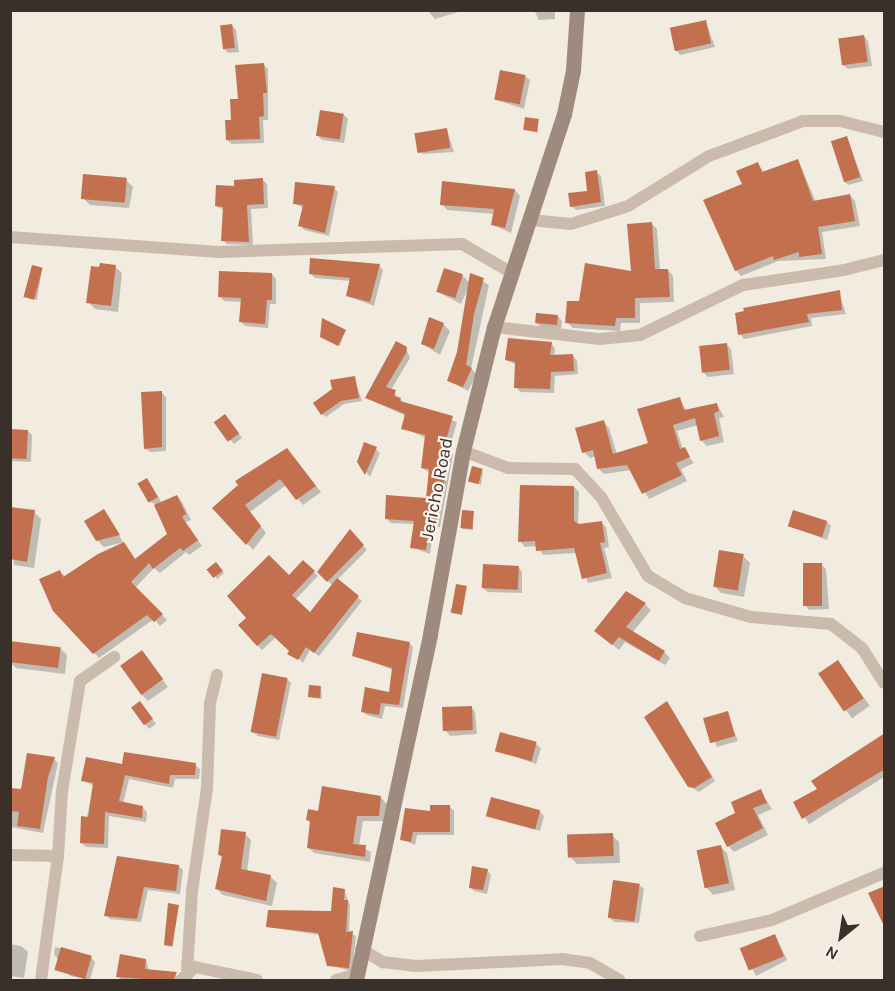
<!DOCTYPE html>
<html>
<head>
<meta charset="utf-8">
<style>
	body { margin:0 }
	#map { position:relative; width:895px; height:991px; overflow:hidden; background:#f2ebe0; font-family:Karla,sans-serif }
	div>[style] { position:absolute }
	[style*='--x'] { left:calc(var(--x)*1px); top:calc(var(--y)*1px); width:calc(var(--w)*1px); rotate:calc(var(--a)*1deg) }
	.shadow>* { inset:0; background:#0003; transform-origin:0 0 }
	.building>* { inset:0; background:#c2704e; transform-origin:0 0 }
	.street>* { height:12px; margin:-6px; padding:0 6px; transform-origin:6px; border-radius:6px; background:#cbbbac }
	.secondary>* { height:15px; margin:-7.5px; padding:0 7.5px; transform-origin:7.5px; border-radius:7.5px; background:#9e8b7d }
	span { translate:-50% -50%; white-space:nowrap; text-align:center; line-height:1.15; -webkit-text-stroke:4.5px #faf4ec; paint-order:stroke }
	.street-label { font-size:18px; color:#39302a }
	.frame { position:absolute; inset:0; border:12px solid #39302a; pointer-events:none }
	.north { position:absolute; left:811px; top:907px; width:60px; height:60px; -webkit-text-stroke:4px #faf4ec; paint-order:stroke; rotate:210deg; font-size:16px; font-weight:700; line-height:24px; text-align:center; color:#39302a }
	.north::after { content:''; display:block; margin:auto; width:21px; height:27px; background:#39302a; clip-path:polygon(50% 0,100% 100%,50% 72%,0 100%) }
</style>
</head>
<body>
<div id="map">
	<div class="shadow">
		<div style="clip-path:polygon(427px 10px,465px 10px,435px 19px)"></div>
		<div style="clip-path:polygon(534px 10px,555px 10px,555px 19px,539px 20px)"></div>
		<div style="clip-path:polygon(706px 22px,715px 47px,680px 55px,676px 50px)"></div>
		<div style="clip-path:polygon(232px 25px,236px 30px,239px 52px,228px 53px,224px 49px)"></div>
		<div style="clip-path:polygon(864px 36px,868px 41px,872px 66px,848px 69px,843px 65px)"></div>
		<div style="clip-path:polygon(264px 65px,268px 69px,268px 120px,263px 120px,264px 143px,232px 144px,227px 140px,239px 101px)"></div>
		<div style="clip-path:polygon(525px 76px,530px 80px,524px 109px,496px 100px)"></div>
		<div style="clip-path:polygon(344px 115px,348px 119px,344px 143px,322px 140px,318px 136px)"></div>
		<div style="clip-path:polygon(538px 120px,538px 133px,525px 130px)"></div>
		<div style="clip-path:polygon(447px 130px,454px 152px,422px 154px,418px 150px)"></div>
		<div style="clip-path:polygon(847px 137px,863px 181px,848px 185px,844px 181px)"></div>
		<div style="clip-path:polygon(798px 160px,816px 202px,850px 195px,855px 201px,860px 226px,822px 232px,826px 259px,778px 261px,741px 276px,736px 270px,744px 185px,758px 164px,764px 172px)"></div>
		<div style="clip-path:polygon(596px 172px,601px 176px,605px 206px,576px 210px,571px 206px,589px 192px)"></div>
		<div style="clip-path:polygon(262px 179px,267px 184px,268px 208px,251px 209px,253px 245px,227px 244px,223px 240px,224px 210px,216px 206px,236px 188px)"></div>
		<div style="clip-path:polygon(126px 180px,133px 187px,129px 208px,90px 205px,83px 198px)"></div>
		<div style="clip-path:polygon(443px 183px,515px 190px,520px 196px,511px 233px,493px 225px,495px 214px,447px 210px,442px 204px)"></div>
		<div style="clip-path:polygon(334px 188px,338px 192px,329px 236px,304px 230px,300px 225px,304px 208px,294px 203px)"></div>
		<div style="clip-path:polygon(652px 224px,657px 229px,660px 270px,668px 270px,673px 276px,674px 302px,640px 303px,640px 323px,621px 323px,620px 331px,573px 328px,567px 322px,632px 273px)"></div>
		<div style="clip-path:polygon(379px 265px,383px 270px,374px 306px,347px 296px,351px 281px,315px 278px,310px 273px)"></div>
		<div style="clip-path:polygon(115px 267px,122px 273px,118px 312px,95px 309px,88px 302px)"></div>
		<div style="clip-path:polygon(42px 269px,37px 300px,29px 298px,27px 297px)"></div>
		<div style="clip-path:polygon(272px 274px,276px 279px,276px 304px,270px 304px,268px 328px,245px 326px,240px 321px,242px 302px,224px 301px,220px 297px)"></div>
		<div style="clip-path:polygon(462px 275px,470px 283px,471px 275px,489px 285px,471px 369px,477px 374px,468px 391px,449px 381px,459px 352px,469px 286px,461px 304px,438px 292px)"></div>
		<div style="clip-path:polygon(839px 292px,846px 314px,811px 318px,812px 326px,744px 339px,740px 334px,737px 314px,754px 307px)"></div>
		<div style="clip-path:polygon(558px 316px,562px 321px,561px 329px,541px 327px,536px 323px)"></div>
		<div style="clip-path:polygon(443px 324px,450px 331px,440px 355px,423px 344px)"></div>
		<div style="clip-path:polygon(345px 331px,340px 346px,324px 338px)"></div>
		<div style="clip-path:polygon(551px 343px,555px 348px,554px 357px,572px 355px,577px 360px,578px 374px,555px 376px,554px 393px,520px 392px,516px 387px,517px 365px,506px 360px)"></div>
		<div style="clip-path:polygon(726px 344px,731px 349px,734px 374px,708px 377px,704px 373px)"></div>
		<div style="clip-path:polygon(406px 348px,410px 358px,391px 390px,405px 404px,457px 422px,449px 450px,453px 455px,440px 527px,434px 526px,430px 554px,411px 547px,415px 524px,391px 523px,386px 518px,428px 499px,430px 473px,422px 468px,426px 438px,403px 428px,406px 416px,367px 398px)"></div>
		<div style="clip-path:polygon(354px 377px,362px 401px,344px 404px,326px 417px,322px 414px)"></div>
		<div style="clip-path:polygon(162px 393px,166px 397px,166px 451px,150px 452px,145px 448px)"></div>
		<div style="clip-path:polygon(679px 399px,687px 411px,717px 405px,724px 417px,719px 418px,724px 442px,707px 446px,701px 440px,698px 425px,677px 431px,683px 449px,694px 463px,681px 469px,687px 481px,649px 499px,632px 470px,604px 474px,598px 468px,596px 456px,590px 458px,584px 452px,603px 422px,609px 428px,617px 454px,649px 444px)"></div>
		<div style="clip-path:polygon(229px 420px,242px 438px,234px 444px,216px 423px)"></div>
		<div style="clip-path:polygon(10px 430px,28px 431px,32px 435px,31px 462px,10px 461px)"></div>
		<div style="clip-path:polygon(376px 449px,380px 453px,370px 477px,358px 461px)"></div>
		<div style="clip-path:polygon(293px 456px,321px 492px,303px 505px,286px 485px,250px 512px,266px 533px,253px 550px,214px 508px)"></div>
		<div style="clip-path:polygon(483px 471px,481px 485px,469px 480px)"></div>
		<div style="clip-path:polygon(147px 479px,162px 503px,177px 496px,182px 502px,191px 520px,185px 522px,202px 546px,189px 555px,186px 552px,160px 573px,154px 568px,135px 588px,167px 620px,160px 626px,154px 619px,99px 658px,54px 610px,60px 572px,66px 577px,124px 544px,136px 560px,169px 534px,155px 504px,148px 501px)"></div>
		<div style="clip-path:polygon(574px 487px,579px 492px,578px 526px,601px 522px,606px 527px,609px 547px,604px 548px,612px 578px,588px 583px,577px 553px,543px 555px,537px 546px,525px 547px,520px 541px)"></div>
		<div style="clip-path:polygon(104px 511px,123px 542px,125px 542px,104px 547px,97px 540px)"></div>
		<div style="clip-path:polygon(34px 512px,41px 519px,34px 568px,14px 565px,10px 532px)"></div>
		<div style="clip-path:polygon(473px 513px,473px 530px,462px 529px,461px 527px)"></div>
		<div style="clip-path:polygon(827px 522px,831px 526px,827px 540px,790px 526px)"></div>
		<div style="clip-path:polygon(350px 532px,367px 550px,337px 580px,362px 601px,319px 656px,310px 650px,303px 663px,276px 637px,262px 650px,240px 626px,303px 562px,318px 576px,295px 600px,310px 614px,333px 586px,319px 572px)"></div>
		<div style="clip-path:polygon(743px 556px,750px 563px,744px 597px,721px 593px,714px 586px)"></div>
		<div style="left:216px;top:564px;width:12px;height:9px;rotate:48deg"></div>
		<div style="clip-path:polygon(821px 564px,826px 569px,829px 609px,809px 610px,805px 605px)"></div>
		<div style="clip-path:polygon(518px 567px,522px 572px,522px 593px,488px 592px,483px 588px)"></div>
		<div style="clip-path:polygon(466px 588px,462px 615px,451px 613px,450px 611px)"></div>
		<div style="clip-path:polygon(645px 604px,651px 610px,632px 633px,664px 652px,670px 658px,665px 665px,625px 642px,619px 650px,602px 636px)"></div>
		<div style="clip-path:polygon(409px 643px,413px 647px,403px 708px,385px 706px,382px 719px,367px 715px,362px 711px,390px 693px,393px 670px,354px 655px)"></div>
		<div style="clip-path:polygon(10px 647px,60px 648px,67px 655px,65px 674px,16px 668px,10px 662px)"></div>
		<div style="clip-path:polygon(142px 652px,168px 687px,148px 701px,141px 694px)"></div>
		<div style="left:838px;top:662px;width:54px;height:22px;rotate:54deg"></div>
		<div style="clip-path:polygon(287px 679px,291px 683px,279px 740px,258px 736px,253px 732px)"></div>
		<div style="clip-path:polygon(321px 688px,322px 699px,312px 698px,310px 696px)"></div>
		<div style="clip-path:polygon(667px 703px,715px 781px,699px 792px,689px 786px)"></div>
		<div style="clip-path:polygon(144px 707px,156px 724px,149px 729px,133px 708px)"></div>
		<div style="clip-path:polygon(471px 707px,475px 712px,477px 734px,450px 736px,446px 731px)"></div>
		<div style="clip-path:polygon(727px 713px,738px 741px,717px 747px,705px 719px)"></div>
		<div style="clip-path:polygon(884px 734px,884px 777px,809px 824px,795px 803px,819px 790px)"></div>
		<div style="clip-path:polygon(536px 744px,541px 748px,536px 764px,497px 750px)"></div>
		<div style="clip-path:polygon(54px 759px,58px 763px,43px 833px,11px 827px,10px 789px,23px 790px)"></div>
		<div style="clip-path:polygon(195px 765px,200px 769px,199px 779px,175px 779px,173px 788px,129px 779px,123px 804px,142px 807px,147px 812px,146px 822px,109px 816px,108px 848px,86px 847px,81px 843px,94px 786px,82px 780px,123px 766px)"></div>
		<div style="clip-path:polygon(760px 791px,772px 809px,758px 815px,768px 835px,734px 852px,728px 846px,737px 814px)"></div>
		<div style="clip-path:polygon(381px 798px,387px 804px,384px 821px,363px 821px,359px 846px,371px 852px,370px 862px,314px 853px,308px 847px,312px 824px,307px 820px)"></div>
		<div style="clip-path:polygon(450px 807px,454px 811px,454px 835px,417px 835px,415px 845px,401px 839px,432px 813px)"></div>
		<div style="clip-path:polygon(539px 811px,544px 816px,540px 831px,488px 815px)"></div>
		<div style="clip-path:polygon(245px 834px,251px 840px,247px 872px,271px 877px,277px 883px,272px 906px,223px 895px,217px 889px,223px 859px,220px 855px)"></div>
		<div style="clip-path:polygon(612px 835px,619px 842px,620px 863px,577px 864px,570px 857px)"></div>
		<div style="clip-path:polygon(721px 847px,727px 853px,735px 890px,713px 895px,707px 888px)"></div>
		<div style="clip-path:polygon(118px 857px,179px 866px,183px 870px,180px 894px,148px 890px,141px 922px,110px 919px,106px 915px)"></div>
		<div style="clip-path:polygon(487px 870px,491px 875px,487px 894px,474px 891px,470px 887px)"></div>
		<div style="clip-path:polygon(639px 885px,644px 889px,639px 923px,614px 922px,610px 918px)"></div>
		<div style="clip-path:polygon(344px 890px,350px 905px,349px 933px,356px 936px,352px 971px,328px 965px,320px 935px,268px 927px,332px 912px)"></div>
		<div style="clip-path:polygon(178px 907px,173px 947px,167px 946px,165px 945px)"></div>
		<div style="left:775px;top:936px;width:27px;height:35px;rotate:63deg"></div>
		<div style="clip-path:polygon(10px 944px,21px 946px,28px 952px,24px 978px,10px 976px)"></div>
		<div style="clip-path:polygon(55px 947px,91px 957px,95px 962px,90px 980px,70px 976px,54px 954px)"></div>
		<div style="clip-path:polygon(146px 960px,149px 971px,174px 973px,178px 980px,122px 980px,117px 976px)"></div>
	</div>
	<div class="building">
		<div style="left:706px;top:20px;width:24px;height:37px;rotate:78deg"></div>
		<div style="left:232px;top:24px;width:24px;height:12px;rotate:83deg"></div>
		<div style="left:864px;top:35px;width:27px;height:26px;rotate:82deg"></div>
		<div style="clip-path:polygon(264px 63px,267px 93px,263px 93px,264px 116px,259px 117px,260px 139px,226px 140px,225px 120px,231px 120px,230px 99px,238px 99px,235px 65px)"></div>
		<div style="left:500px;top:70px;width:26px;height:30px;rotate:11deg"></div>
		<div style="left:320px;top:110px;width:24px;height:26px;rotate:9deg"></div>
		<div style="left:525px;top:117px;width:14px;height:13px;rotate:8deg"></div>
		<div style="left:447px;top:128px;width:20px;height:33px;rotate:81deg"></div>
		<div style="left:847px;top:136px;width:43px;height:17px;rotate:72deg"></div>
		<div style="clip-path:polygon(798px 159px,813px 201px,850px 194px,855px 221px,818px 227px,822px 254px,799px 257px,799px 252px,774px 260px,773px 256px,735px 271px,703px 200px,742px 184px,736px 171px,758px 162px,762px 172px)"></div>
		<div style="clip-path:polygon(597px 170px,601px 202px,570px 207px,568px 193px,587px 191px,585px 172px)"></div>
		<div style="left:83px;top:174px;width:44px;height:25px;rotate:5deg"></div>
		<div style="clip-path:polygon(263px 178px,264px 204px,247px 205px,249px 242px,221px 241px,223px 207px,215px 206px,216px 185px,234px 186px,234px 180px)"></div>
		<div style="clip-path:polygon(442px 181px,515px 189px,505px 228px,491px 225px,494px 209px,440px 205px)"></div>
		<div style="clip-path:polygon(295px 182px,335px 186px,325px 233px,298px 226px,303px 205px,293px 204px)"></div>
		<div style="clip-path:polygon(652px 222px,655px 269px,668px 269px,670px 297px,635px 298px,635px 318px,616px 318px,615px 326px,565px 323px,567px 301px,579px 301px,585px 263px,631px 271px,627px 224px)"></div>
		<div style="clip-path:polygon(310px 258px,380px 264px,370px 302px,346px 296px,350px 278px,309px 274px)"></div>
		<div style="clip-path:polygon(100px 263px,116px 265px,111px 306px,86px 303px,91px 266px,99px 267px)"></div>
		<div style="left:32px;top:265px;width:11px;height:33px;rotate:15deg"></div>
		<div style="left:444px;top:268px;width:20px;height:25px;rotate:18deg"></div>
		<div style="clip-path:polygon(219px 271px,272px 273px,272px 300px,267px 300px,265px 324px,239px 322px,241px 298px,218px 297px)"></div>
		<div style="clip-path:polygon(470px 273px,484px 278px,474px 314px,466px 365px,472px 368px,463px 387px,447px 381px,457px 352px)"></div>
		<div style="clip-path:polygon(840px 290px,842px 310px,807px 314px,809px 322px,738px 335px,735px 313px,744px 311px,743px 308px)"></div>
		<div style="left:536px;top:313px;width:22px;height:10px;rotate:5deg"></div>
		<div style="clip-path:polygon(429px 317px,444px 323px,434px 349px,421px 344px)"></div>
		<div style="clip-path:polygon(322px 318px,346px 330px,338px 346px,320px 337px)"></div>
		<div style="clip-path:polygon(508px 338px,552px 342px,550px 355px,573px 354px,574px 371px,551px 372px,550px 389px,514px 388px,515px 362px,505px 360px)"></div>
		<div style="clip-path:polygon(396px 341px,407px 347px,406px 353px,386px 387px,396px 390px,394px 396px,401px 398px,400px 401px,453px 416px,444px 447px,449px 449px,442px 496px,436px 524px,430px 523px,426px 550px,410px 548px,414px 521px,385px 519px,386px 495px,426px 498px,429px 469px,421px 468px,425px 435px,401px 429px,405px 414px,365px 398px)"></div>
		<div style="left:727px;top:343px;width:27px;height:28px;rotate:84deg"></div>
		<div style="clip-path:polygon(355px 376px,359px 398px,341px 401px,321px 415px,313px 403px,332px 389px,330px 380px)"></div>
		<div style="clip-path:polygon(162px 391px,162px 447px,144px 449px,141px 392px)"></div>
		<div style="clip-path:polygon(680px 397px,684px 410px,717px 403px,719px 411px,714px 413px,719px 436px,700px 441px,695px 418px,673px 425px,680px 449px,685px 447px,690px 457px,676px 463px,682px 475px,642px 494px,627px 465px,597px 469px,593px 450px,582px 453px,575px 428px,604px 420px,613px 454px,648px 443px,637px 409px)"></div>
		<div style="left:225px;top:414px;width:24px;height:14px;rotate:54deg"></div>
		<div style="left:10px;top:429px;width:18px;height:29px;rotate:3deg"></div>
		<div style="clip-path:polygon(364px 442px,377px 447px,365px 475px,357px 462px)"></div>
		<div style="clip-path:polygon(287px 448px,316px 486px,296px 500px,280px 479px,245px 505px,261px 526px,246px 545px,212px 508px,238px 485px,235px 481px)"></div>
		<div style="left:472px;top:466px;width:11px;height:16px;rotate:15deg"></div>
		<div style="left:147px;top:478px;width:22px;height:11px;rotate:60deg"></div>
		<div style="clip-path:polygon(520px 485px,574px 486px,574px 521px,579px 524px,602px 521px,605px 542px,600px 543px,607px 573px,582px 579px,574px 548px,536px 551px,535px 541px,518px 542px)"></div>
		<div style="clip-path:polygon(177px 495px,186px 514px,182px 517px,198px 540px,183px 551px,180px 548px,153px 569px,149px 563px,131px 582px,163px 614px,154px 622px,147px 615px,93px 654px,53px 611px,39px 579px,60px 570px,63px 577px,98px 554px,124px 542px,135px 559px,167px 534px,154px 505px)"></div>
		<div style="clip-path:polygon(10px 507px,35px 510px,27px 562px,10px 559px)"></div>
		<div style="clip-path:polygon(104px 509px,120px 535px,96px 541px,84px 521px)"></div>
		<div style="left:462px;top:510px;width:12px;height:18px;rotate:5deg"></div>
		<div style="left:793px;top:510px;width:36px;height:17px;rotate:18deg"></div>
		<div style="clip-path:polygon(350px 529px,364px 545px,327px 582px,317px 572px)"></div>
		<div style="left:719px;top:550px;width:25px;height:37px;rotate:9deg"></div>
		<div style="clip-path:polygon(269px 555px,289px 575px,303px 560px,315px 571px,292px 595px,310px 612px,337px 578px,359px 596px,314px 653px,306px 647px,298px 660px,287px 654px,289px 651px,271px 634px,257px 646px,238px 625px,246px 618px,227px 596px)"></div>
		<div style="left:216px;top:562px;width:11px;height:12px;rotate:52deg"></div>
		<div style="left:803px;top:563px;width:19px;height:43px"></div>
		<div style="left:483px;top:564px;width:36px;height:24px;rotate:3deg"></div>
		<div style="left:456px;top:584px;width:11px;height:29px;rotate:10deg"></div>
		<div style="clip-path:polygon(626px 591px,646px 603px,626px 627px,665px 651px,659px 661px,619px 637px,612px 645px,594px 631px)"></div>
		<div style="clip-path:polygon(357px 632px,410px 642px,399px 705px,381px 703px,379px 715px,361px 712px,365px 687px,389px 692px,392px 668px,352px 656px)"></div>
		<div style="left:10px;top:641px;width:51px;height:21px;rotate:7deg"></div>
		<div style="left:142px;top:650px;width:36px;height:27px;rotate:54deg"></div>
		<div style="left:838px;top:660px;width:46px;height:24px;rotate:56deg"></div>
		<div style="left:262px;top:673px;width:26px;height:60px;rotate:11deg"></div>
		<div style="left:309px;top:685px;width:12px;height:12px;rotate:5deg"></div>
		<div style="left:140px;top:701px;width:22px;height:11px;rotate:54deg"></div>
		<div style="clip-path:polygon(667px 701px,712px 777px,694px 788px,688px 787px,644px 717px)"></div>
		<div style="left:472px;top:706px;width:24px;height:30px;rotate:88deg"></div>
		<div style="left:728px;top:711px;width:26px;height:26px;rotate:74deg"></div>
		<div style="left:500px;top:732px;width:38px;height:20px;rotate:15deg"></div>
		<div style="clip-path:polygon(885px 733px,885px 769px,802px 819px,793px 802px,817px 789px,811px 781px)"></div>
		<div style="clip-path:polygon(124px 752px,196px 763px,195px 775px,170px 775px,169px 784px,125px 775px,119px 801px,143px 806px,142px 818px,105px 812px,104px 844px,80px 843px,81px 816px,88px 817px,93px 783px,81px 781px,86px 757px,122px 764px)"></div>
		<div style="clip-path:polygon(27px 753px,55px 757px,48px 777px,40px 829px,17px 826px,19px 812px,10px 811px,10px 788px,21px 789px)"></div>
		<div style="clip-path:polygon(322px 786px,381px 796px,379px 816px,357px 816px,353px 844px,366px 845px,365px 857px,307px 848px,310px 821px,306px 820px,308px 809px,318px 811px)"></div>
		<div style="clip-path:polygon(761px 789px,767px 803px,753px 808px,763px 828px,727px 847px,715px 823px,735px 813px,731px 802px)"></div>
		<div style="left:491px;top:797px;width:51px;height:20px;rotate:15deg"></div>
		<div style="clip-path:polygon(430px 805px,450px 805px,450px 832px,413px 832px,411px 842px,400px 840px,405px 808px,430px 811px)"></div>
		<div style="clip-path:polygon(221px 829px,246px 832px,241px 869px,271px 875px,266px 901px,215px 889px,222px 856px,218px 855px)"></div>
		<div style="left:613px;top:833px;width:23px;height:46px;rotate:88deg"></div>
		<div style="left:721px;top:845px;width:39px;height:25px;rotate:78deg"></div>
		<div style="clip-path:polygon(117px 856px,179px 865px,176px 891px,144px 887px,137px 919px,104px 916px)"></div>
		<div style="clip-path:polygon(472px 866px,488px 869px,483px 890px,469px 888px)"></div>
		<div style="left:613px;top:880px;width:27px;height:38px;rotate:8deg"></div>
		<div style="clip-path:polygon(885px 886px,885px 928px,868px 893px)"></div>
		<div style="clip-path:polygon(333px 887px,345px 889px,344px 900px,348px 900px,346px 932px,353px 931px,349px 968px,327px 966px,318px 933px,266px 927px,268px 910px,331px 911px)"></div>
		<div style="clip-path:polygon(168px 903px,179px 905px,172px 946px,164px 945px)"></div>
		<div style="left:775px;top:934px;width:24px;height:38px;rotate:68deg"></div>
		<div style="left:61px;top:947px;width:32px;height:24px;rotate:16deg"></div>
		<div style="clip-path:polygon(120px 954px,146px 959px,145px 969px,177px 972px,173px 981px,116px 977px)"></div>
	</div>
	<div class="street">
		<div style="--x:531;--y:220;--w:40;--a:5.7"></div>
		<div style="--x:571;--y:224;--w:60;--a:-17.5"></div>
		<div style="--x:628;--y:206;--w:95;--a:-31.7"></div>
		<div style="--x:709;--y:156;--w:100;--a:-20.4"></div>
		<div style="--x:803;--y:121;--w:37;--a:0"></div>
		<div style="--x:840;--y:121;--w:45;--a:14"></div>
		<div style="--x:10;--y:237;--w:209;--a:4.1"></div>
		<div style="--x:218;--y:252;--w:244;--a:-1.9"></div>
		<div style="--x:462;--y:244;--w:58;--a:30.1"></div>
		<div style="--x:494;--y:327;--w:107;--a:6.5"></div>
		<div style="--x:600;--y:339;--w:40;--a:-5.7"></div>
		<div style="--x:640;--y:335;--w:114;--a:-25.9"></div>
		<div style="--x:743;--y:285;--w:102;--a:-8.4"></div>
		<div style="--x:844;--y:270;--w:41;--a:-14"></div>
		<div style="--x:463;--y:451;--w:48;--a:20.7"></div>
		<div style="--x:508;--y:468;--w:67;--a:0.9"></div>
		<div style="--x:575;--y:469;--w:38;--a:47"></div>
		<div style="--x:601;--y:497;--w:92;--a:59.3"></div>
		<div style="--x:648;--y:576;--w:43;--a:30.7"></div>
		<div style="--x:685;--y:598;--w:69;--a:16.1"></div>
		<div style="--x:751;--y:617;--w:80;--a:5"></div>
		<div style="--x:831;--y:624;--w:39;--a:38"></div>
		<div style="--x:862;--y:648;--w:41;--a:57.8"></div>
		<div style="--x:10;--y:855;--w:48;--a:1.2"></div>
		<div style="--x:700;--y:936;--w:74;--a:-12.5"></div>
		<div style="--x:772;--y:920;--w:121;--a:-22.8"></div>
		<div style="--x:361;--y:949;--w:26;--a:31"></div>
		<div style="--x:383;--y:962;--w:33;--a:7"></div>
		<div style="--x:416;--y:966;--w:146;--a:-2.7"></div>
		<div style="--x:562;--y:959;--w:28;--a:8"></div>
		<div style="--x:590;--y:963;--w:34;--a:30"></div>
		<div style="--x:187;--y:971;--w:80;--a:-86.4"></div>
		<div style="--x:192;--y:891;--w:104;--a:-81.7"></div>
		<div style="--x:207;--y:788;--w:85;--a:-88"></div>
		<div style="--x:210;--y:703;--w:29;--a:-76"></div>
		<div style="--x:41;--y:980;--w:125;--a:-82.2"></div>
		<div style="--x:58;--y:856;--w:65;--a:-86.5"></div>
		<div style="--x:62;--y:791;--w:111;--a:-80.7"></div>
		<div style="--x:80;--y:681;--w:42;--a:-35.2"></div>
		<div style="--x:181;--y:980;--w:19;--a:-43"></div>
		<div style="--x:195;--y:967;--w:63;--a:11.8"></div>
		<div style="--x:336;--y:980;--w:22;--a:-16"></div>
	</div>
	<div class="secondary">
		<div style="--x:356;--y:980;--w:354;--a:-77.9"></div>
		<div style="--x:430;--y:634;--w:186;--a:-79.8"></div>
		<div style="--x:463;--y:451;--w:128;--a:-76"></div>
		<div style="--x:494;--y:327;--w:224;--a:-71.8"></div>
		<div style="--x:564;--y:114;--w:45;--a:-78.4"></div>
		<div style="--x:573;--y:70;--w:60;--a:-86.2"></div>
	</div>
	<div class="street-label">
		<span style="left:437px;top:489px;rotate:-79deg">Jericho Road</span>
	</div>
	<div class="frame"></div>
	<div class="north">N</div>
</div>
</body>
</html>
